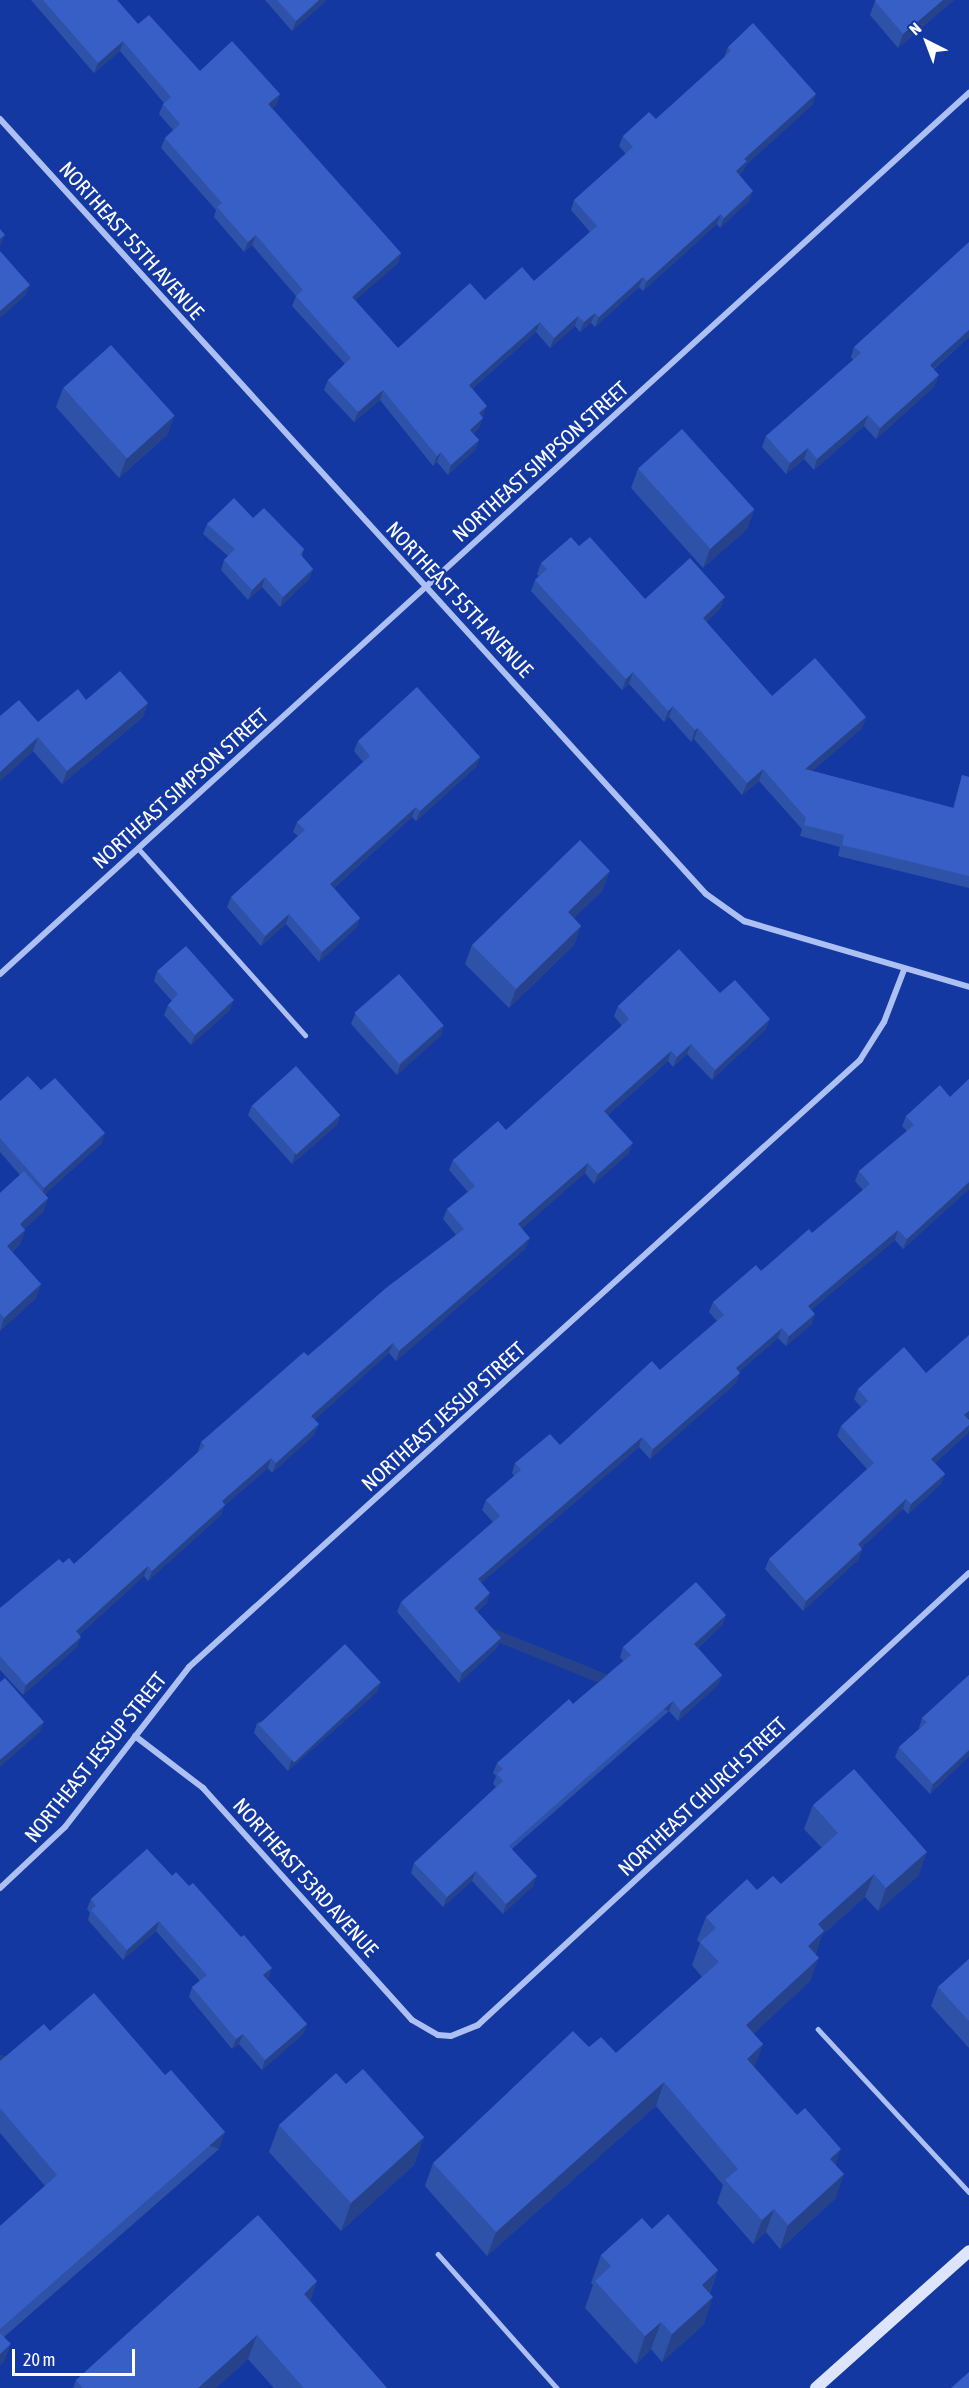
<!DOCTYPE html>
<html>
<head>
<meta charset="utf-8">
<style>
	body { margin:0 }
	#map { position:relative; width:969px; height:2388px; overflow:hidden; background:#1338a1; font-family:"Asap Condensed",sans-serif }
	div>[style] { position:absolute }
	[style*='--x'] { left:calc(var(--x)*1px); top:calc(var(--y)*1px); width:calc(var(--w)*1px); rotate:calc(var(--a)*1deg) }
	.service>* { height:4.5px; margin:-2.25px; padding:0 2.25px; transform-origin:2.25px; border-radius:2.25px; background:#acc0f4 }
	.minor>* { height:6px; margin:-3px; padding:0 3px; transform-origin:3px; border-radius:3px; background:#acc0f4 }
	.secondary>* { height:12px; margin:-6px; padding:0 6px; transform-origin:6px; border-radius:6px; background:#dce5fd }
	.wall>* { inset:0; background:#2f52a9 }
	.shaded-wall>* { inset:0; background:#26428a; transform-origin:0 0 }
	.building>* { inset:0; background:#375fc5; transform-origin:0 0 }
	span { translate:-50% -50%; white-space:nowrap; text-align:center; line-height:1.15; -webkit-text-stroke:4.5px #1338a1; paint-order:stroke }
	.street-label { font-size:21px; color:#fff }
	.north { position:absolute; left:897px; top:12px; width:60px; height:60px; -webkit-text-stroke:4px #1338a1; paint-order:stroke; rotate:318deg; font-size:16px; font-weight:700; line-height:24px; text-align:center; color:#fff }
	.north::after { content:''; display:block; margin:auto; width:21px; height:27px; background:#fff; clip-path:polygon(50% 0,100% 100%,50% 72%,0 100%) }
	.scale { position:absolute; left:12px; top:2349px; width:123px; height:27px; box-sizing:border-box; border:3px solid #fff; border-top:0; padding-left:8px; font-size:18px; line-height:21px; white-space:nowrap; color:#fff; -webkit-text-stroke:4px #1338a1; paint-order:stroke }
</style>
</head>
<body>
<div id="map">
	<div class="service">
		<div style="--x:138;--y:848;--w:251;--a:48.2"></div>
		<div style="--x:818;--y:2029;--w:222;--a:47.2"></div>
		<div style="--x:438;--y:2254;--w:179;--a:48.4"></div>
	</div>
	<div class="minor">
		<div style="--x:0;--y:119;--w:1048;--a:47.67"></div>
		<div style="--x:706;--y:894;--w:47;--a:35.4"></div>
		<div style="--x:744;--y:921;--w:234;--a:16.3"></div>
		<div style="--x:0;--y:974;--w:1310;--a:-42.28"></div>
		<div style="--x:135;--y:1736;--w:86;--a:37.4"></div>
		<div style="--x:203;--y:1788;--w:312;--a:48"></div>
		<div style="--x:412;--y:2020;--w:30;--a:30"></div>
		<div style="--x:438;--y:2035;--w:13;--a:4"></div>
		<div style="--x:451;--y:2036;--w:29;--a:-22"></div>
		<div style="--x:478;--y:2025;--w:667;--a:-42.63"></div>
		<div style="--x:0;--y:1888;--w:89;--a:-43.2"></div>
		<div style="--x:65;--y:1827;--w:202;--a:-52.2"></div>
		<div style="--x:189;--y:1667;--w:905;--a:-42.13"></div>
		<div style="--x:860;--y:1060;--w:45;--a:-57.7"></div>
		<div style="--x:884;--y:1022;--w:56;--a:-69"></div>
	</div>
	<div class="secondary">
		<div style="--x:816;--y:2388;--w:205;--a:-41.8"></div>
	</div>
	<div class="wall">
		<div style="clip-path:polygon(31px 0,117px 0,138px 24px,200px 71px,280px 94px,276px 105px,272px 108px,401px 253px,398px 263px,355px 300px,398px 348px,485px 300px,534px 281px,590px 232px,571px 210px,574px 200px,626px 154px,619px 146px,623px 136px,656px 119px,724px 58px,728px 47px,813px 104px,746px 165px,743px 171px,739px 175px,749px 201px,720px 228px,717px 224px,643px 291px,639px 287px,595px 327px,591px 323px,580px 332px,575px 326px,550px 348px,536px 332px,472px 389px,483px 416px,479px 428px,473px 434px,479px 440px,475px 450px,448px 475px,437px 462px,433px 466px,380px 400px,354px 422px,324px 390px,328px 380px,345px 364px,292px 306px,296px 296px,252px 245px,244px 252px,214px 217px,216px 210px,161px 148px,165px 138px,173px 130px,159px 114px,163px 104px,164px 103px,120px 51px,94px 73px)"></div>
		<div style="clip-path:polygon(265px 0,327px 0,292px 31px)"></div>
		<div style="clip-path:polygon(876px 0,954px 0,898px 48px,870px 15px,875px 1px)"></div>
		<div style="clip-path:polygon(969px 337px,934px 369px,935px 386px,876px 439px,864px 426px,814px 470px,804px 459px,786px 474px,762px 447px,766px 436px,853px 360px,851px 357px,854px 347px)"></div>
		<div style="clip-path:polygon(63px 388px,174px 416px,167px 435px,119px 478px,56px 407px)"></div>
		<div style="clip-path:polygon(638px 469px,754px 510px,747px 529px,703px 568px,631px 488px)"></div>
		<div style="clip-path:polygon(253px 518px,304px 549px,302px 556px,313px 569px,309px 579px,280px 607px,262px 587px,248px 600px,221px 570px,224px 560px,228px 556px,203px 534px,207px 524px)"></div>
		<div style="clip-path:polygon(579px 546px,645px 599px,721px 608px,706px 622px,772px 696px,866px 717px,862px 728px,812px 771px,953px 808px,962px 775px,969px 777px,969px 888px,838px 856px,840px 847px,800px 836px,802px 829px,759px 781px,742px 795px,694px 739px,691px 742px,669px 717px,664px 722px,629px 684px,622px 690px,531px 591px,535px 580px,539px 576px,537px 574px,541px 563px)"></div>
		<div style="clip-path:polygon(86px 700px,148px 703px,143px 717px,62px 784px,33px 751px,0 781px,0 716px,38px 722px)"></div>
		<div style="clip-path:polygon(358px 741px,480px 757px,476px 767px,416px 821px,412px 817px,334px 888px,360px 918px,356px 928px,319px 962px,286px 924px,261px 946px,227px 907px,231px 897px,298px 836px,293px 832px,297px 822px,363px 762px,354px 751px)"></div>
		<div style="clip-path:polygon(603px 890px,574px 918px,581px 926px,574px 945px,509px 1008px,465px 964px,472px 945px)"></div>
		<div style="clip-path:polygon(157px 971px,230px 1010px,191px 1045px,164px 1015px,168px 1005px,172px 1001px,154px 981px)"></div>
		<div style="clip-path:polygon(720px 993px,766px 1029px,712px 1080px,687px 1054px,673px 1067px,668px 1061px,608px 1115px,629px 1153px,594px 1184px,585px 1173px,522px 1228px,526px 1248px,396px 1361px,389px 1353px,315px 1419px,315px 1434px,272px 1473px,268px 1468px,224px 1506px,221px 1515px,148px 1581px,144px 1576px,79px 1635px,77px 1647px,23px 1695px,0 1670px,0 1608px,63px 1563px,74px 1564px,198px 1452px,201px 1442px,456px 1235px,443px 1219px,447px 1209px,468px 1192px,449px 1170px,453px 1160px,506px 1130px,622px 1026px,614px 1016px,618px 1006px)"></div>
		<div style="clip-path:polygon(355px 1014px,444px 1025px,441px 1035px,397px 1075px,351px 1024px)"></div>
		<div style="clip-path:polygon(969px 1079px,969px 1189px,903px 1249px,895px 1240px,811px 1310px,812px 1324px,786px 1346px,778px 1338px,739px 1372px,736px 1383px,650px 1459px,639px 1447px,481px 1583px,487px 1603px,477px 1612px,501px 1638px,497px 1648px,459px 1683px,397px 1612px,401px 1602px,493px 1522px,482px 1510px,486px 1500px,514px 1476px,512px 1473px,515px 1463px,560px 1445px,660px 1370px,717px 1321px,709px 1312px,713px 1302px,761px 1271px,812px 1233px,863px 1190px,855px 1181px,859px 1171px,907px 1131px,902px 1126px,906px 1116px,950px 1097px)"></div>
		<div style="clip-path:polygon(41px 1090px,102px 1143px,45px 1194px,48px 1198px,43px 1212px,24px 1229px,25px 1230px,20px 1244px,12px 1252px,41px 1284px,36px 1298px,0 1331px,0 1193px,20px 1175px,0 1152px,0 1101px)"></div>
		<div style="clip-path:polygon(252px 1105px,340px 1115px,337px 1125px,292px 1164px,248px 1115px)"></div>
		<div style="clip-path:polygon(926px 1373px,969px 1420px,969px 1429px,968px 1433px,935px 1463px,945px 1474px,941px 1484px,908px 1514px,903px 1509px,861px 1548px,862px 1549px,859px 1559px,803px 1611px,765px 1569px,769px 1559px,867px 1469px,837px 1436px,841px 1426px,861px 1407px,854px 1399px,858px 1389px)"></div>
		<div style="clip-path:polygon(726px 1615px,722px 1625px,698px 1648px,722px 1675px,718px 1685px,678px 1721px,669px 1711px,512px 1849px,533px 1886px,503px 1914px,472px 1881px,443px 1907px,411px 1873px,414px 1863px,496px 1787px,493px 1784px,496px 1776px,493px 1773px,497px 1763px,573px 1704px,623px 1661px,620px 1657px,623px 1647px)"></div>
		<div style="clip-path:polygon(969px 1675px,969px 1756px,930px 1794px,895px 1757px,899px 1747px,920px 1728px,919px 1728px,922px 1718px)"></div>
		<div style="clip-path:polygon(381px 1682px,377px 1692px,288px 1771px,254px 1733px,257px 1723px)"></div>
		<div style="clip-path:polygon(813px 1805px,919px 1875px,878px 1911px,865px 1897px,822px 1935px,815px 1955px,810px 1981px,753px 2034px,763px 2044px,754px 2067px,836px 2165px,836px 2198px,780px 2249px,766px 2232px,753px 2244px,717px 2203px,723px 2185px,656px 2106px,487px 2256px,425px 2186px,433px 2163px,589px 2047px,616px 2053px,702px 1977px,692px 1965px,700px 1943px,697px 1940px,706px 1917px,757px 1890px,781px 1884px,822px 1848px,804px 1829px)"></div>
		<div style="clip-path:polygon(147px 1849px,269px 1978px,267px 1979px,307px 2024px,303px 2034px,262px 2070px,239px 2044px,232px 2049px,189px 1997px,192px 1987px,200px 1981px,156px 1931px,123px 1960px,88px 1920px,90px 1913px,87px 1909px,91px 1899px)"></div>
		<div style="clip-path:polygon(969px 1959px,969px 2048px,931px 2006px,938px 1987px)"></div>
		<div style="clip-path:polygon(50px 2031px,219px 2149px,4px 2337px,4px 2362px,0 2365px,0 2226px,45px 2186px,0 2133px,0 2061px)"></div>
		<div style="clip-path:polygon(346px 2084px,424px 2137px,414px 2165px,341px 2231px,269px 2152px,279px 2125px)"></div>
		<div style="clip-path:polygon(652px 2229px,718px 2270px,710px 2293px,704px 2324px,662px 2362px,651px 2349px,636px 2364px,585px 2308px,593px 2285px,591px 2283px,601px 2255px)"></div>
		<div style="clip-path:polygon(317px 2281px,310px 2301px,387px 2388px,274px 2388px,248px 2359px,216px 2388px,73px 2388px,76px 2380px)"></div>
	</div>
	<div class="shaded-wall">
		<div style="clip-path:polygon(319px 0,327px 0,292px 31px,296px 21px)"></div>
		<div style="clip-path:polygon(943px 0,954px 0,898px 48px,903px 34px)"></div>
		<div style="clip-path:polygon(123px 41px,120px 51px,94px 73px,98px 63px)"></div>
		<div style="clip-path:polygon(280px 94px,276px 105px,265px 114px,268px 104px)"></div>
		<div style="clip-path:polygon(816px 94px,813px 104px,746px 165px,743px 171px,732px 181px,736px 171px,744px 159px)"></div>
		<div style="clip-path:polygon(753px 191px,749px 201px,720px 228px,724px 218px)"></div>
		<div style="clip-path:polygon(721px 214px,717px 224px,643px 291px,647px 281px)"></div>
		<div style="clip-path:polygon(5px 235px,1px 245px,0 245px,0 239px)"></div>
		<div style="clip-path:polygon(256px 235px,252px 245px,244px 252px,248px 242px)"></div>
		<div style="clip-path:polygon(401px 253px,398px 263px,348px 307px,352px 297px)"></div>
		<div style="clip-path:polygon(643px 277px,639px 287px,595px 327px,599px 317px)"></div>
		<div style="clip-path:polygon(30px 285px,26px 295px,0 318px,0 311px)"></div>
		<div style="clip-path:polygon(595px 313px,591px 323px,580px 332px,584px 322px)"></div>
		<div style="clip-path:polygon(578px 316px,575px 326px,550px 348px,554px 338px)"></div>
		<div style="clip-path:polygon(540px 322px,536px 332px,465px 395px,469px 385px)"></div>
		<div style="clip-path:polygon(969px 330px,969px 337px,926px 375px,930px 365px)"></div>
		<div style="clip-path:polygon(939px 375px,935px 386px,876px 439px,880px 428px)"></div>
		<div style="clip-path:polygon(383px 390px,380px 400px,354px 422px,358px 412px)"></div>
		<div style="clip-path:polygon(487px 406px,483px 416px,475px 423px,479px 413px)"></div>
		<div style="clip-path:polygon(868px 415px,864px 426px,814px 470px,817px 459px)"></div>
		<div style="clip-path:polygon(174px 416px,167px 435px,119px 478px,126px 459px)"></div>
		<div style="clip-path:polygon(483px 418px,479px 428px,466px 440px,470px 430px)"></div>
		<div style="clip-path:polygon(479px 440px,475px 450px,448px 475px,451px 465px)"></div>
		<div style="clip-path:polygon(808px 448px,804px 459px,786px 474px,790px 463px)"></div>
		<div style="clip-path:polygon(441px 452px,437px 462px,433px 466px,437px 456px)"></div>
		<div style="clip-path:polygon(754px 510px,747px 529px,703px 568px,710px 549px)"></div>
		<div style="clip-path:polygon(313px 569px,309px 579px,280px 607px,283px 597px)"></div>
		<div style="clip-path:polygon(265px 577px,262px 587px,248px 600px,252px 590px)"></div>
		<div style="clip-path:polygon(725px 597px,721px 608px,699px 629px,703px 618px)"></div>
		<div style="clip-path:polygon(633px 672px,629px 684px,622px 690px,626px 679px)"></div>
		<div style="clip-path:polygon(148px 703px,143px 717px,62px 784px,67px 771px)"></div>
		<div style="clip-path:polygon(673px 706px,669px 717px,664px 722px,668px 711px)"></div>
		<div style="clip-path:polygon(866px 717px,862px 728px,801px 781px,805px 769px)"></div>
		<div style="clip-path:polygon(698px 728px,694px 739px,691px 742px,695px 730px)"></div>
		<div style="clip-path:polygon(38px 737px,33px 751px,0 781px,0 772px)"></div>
		<div style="clip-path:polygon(480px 757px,476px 767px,416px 821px,420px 811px)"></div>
		<div style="clip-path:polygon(763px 769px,759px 781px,742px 795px,747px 783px)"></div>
		<div style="clip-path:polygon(416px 807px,412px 817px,327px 894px,330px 884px)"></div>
		<div style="clip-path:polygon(610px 871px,603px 890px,561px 931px,568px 912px)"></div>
		<div style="clip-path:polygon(289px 914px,286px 924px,261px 946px,265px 936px)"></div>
		<div style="clip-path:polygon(360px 918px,356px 928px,319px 962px,322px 952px)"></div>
		<div style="clip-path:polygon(581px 926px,574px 945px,509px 1008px,516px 989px)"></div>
		<div style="clip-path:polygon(234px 1000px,230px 1010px,191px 1045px,195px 1035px)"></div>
		<div style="clip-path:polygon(770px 1019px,766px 1029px,712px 1080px,715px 1070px)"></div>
		<div style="clip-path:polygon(444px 1025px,441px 1035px,397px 1075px,400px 1065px)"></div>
		<div style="clip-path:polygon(691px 1044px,687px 1054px,673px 1067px,677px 1057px)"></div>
		<div style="clip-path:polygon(671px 1051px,668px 1061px,601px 1121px,604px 1111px)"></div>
		<div style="clip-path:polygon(340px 1115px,337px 1125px,292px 1164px,295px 1154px)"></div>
		<div style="clip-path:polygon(105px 1133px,102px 1143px,41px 1198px,44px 1188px)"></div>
		<div style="clip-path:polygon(633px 1143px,629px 1153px,594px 1184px,598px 1174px)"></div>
		<div style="clip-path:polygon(588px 1163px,585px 1173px,515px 1235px,518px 1224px)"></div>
		<div style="clip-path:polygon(969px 1182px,969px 1189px,903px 1249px,907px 1239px)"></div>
		<div style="clip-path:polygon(48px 1198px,43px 1212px,15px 1238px,20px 1224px)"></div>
		<div style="clip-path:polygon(25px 1230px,20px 1244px,2px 1260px,7px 1246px)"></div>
		<div style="clip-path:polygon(898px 1230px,895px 1240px,804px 1316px,808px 1306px)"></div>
		<div style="clip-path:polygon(530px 1238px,526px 1248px,396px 1361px,399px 1351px)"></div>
		<div style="clip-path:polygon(41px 1284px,36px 1298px,0 1331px,4px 1318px)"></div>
		<div style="clip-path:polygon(815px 1314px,812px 1324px,786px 1346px,789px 1336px)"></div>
		<div style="clip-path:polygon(782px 1328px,778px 1338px,732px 1378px,736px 1368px)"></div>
		<div style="clip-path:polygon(393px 1343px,389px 1353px,308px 1426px,311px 1416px)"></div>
		<div style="clip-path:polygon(740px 1373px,736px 1383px,650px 1459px,653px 1449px)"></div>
		<div style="clip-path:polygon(969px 1411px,969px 1418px,961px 1425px,964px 1415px)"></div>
		<div style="clip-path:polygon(319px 1424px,315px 1434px,272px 1473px,276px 1463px)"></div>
		<div style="clip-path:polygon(969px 1425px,968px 1433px,928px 1469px,931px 1459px)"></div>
		<div style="clip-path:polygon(642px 1437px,639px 1447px,474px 1589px,478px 1579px)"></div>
		<div style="clip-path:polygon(271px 1458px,268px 1468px,224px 1506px,221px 1515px,148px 1581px,152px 1571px,222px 1501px)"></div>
		<div style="clip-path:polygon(945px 1474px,941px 1484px,908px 1514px,911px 1504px)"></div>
		<div style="clip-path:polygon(906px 1499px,903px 1509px,854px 1555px,858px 1544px)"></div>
		<div style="clip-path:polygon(862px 1549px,859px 1559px,803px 1611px,806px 1601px)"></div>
		<div style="clip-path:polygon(148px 1566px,144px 1576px,72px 1641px,76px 1631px)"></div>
		<div style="clip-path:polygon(490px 1593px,487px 1603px,470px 1618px,474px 1608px)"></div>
		<div style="clip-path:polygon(726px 1615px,722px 1625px,691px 1654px,694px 1644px)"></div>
		<div style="clip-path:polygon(81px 1637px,77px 1647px,23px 1695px,26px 1685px)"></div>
		<div style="clip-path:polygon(501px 1638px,497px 1648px,459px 1683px,462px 1673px)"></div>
		<div style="clip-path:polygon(722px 1675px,718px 1685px,678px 1721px,681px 1711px)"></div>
		<div style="clip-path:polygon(381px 1682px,377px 1692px,288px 1771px,291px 1761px)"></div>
		<div style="left:673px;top:1701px;width:11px;height:219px;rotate:112deg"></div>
		<div style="clip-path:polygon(44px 1722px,40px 1732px,0 1767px,0 1760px)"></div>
		<div style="clip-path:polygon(969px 1750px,969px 1756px,930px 1794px,933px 1784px)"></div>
		<div style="clip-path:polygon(927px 1852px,919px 1875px,878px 1911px,886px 1888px)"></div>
		<div style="clip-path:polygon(476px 1871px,472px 1881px,443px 1907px,447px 1897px)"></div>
		<div style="clip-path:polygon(874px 1874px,865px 1897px,822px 1935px,816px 1955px,808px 1946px,818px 1924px)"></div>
		<div style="clip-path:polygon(537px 1876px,533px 1886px,503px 1914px,506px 1904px)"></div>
		<div style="clip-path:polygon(159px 1921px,156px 1931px,123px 1960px,127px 1950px)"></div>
		<div style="clip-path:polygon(819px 1958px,810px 1981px,737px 2049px,746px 2025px)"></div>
		<div style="clip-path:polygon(272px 1968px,269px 1978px,259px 1985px,263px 1975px)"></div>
		<div style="clip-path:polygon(307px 2024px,303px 2034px,262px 2070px,265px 2060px)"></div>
		<div style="clip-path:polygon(243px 2034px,239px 2044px,232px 2049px,236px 2039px)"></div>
		<div style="clip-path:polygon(763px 2044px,754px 2068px,747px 2059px)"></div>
		<div style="clip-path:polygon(664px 2082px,656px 2106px,487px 2256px,496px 2232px)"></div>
		<div style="left:225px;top:2132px;width:18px;height:299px;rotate:109deg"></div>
		<div style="clip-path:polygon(424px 2137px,414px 2165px,341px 2231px,351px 2203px)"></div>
		<div style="clip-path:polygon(841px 2149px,833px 2172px,830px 2159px)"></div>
		<div style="clip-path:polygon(844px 2174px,836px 2198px,780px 2249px,788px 2225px)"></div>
		<div style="clip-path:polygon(774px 2209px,766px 2232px,753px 2244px,762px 2220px)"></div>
		<div style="clip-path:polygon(718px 2270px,708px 2297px,702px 2285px)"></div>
		<div style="clip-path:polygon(317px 2281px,309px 2305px,304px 2294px)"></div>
		<div style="clip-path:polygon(713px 2297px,704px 2324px,662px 2362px,672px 2334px)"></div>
		<div style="clip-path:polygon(661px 2322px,651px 2349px,636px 2364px,645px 2336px)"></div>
		<div style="clip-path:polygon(257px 2335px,248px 2359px,216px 2388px,198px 2388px)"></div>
		<div style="clip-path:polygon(11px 2344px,4px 2362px,0 2365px,0 2354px)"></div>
	</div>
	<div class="building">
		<div style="clip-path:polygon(43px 0,117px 0,138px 24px,149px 15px,200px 71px,232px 41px,280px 94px,268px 104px,401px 253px,352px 297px,398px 348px,470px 283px,485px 300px,522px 267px,534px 281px,597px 226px,574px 200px,633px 147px,623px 136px,649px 112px,656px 119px,731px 51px,728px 47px,753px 23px,816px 94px,744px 159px,747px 161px,736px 171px,753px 191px,724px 218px,721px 214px,647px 281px,643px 277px,599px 317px,595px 313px,584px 322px,578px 316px,554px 338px,540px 322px,469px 385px,487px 406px,479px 413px,483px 418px,470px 430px,479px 440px,451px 465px,441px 452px,437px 456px,383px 390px,358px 412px,328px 380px,351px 358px,296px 296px,303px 290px,256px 235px,248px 242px,217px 207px,222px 203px,165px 138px,180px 124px,163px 104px,171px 97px,123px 41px,98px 63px)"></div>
		<div style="clip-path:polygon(277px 0,319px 0,296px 21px)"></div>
		<div style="clip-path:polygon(876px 0,943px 0,903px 34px,875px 1px)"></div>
		<div style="clip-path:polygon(0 229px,5px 235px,0 239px)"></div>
		<div style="clip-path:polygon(969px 242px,969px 330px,930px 365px,939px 375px,880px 428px,868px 415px,817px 459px,808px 448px,790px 463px,766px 436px,861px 353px,854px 347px)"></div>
		<div style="clip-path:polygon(0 251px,30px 285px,0 311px)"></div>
		<div style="left:111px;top:345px;width:95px;height:64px;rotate:48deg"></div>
		<div style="left:682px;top:429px;width:108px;height:59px;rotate:48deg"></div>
		<div style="clip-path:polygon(234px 498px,253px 518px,264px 508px,304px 549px,300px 554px,313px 569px,283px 597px,265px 577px,252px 590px,224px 560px,235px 549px,207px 524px)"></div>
		<div style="clip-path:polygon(571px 537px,579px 546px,590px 537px,645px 599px,690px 558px,725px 597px,703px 618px,772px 696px,815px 658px,866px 717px,805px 769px,954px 808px,962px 775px,969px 777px,969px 876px,842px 845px,844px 835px,804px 825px,806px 818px,763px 769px,747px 783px,698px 728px,695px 730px,673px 706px,668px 711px,633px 672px,626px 679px,535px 580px,547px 569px,541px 563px)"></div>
		<div style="clip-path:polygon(120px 671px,148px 703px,67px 771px,38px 737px,0 772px,0 716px,19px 700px,38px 722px,78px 689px,86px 700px)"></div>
		<div style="clip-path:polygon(417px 687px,480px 757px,420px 811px,416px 807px,330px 884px,360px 918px,322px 952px,289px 914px,265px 936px,231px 897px,305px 830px,297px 822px,370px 756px,358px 741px)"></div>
		<div style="clip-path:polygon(580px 840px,610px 871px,568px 912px,581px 926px,516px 989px,472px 945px)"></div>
		<div style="clip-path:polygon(186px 946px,234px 1000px,195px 1035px,168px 1005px,178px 994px,157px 971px)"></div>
		<div style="clip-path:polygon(679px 949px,720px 993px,735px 980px,770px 1019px,715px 1070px,691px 1044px,677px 1057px,671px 1051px,604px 1111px,633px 1143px,598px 1174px,588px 1163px,518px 1224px,530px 1238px,399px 1351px,393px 1343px,311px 1416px,319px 1424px,276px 1463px,271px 1458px,222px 1501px,225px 1505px,152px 1571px,148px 1566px,76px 1631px,81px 1637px,26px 1685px,0 1656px,0 1608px,59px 1559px,63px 1563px,69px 1558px,74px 1564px,205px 1446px,201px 1442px,304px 1352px,308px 1356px,386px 1288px,464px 1229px,447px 1209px,475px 1186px,453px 1160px,498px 1121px,506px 1130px,629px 1019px,618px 1006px)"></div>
		<div style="left:399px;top:974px;width:68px;height:59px;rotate:49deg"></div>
		<div style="left:296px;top:1066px;width:66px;height:59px;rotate:48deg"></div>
		<div style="clip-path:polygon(28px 1076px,41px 1090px,55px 1078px,105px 1133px,44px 1188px,0 1138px,0 1101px)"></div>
		<div style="clip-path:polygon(969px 1079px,969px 1182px,907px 1239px,898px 1230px,808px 1306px,815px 1314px,789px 1336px,782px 1328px,736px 1368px,740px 1373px,653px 1449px,642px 1437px,478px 1579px,490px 1593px,474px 1608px,501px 1638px,462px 1673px,401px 1602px,500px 1516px,486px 1500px,521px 1470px,515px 1463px,550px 1434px,560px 1445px,652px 1361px,660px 1370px,724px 1315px,713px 1302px,756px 1265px,761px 1271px,809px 1229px,812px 1233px,870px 1184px,859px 1171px,914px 1125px,906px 1116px,940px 1085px,950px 1097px)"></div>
		<div style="clip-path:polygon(24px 1171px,48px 1198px,20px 1224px,25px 1230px,7px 1246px,41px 1284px,4px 1318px,0 1313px,0 1193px)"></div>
		<div style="clip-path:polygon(969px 1335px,969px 1411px,964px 1415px,969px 1420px,969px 1425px,931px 1459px,945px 1474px,911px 1504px,906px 1499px,858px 1544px,862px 1549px,806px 1601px,769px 1559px,874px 1463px,841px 1426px,868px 1401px,858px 1389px,904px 1347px,926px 1373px)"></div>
		<div style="clip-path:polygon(696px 1582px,726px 1615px,694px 1644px,722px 1675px,681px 1711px,673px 1701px,509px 1846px,537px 1876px,506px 1904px,476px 1871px,447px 1897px,414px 1863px,503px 1781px,497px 1774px,503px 1769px,497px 1763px,569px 1699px,573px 1704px,631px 1655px,623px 1647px)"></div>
		<div style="left:345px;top:1644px;width:52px;height:118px;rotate:47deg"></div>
		<div style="clip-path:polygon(969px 1675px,969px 1750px,933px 1784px,899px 1747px,927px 1722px,922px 1718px)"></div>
		<div style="clip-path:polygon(5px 1678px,44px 1722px,0 1760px,0 1682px)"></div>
		<div style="clip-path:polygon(854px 1769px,927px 1852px,886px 1888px,874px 1874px,818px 1924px,824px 1931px,808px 1946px,819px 1958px,746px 2025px,763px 2044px,747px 2059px,797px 2115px,805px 2108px,841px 2149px,830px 2159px,844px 2174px,788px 2225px,774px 2209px,762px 2220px,725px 2180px,738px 2169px,664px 2082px,496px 2232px,433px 2163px,573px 2031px,589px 2047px,601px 2037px,616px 2053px,719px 1962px,700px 1942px,716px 1928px,706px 1917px,747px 1879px,757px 1890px,773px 1876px,781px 1884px,838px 1833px,813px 1805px)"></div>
		<div style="clip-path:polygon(147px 1849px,172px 1876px,176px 1872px,189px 1886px,193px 1883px,241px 1937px,244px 1935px,272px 1968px,263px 1975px,307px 2024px,265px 2060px,243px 2034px,236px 2039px,192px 1987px,207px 1975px,159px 1921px,127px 1950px,91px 1910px,96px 1906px,91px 1899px)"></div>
		<div style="clip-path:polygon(969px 1959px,969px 2021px,938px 1987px)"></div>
		<div style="clip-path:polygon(94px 1993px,165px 2075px,171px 2070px,225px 2132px,0 2329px,0 2226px,57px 2175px,0 2108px,0 2061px,44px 2024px,50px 2031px)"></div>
		<div style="clip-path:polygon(363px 2069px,424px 2137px,351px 2203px,279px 2125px,336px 2073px,346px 2084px)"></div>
		<div style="clip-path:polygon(668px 2214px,718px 2270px,702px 2285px,713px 2297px,672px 2334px,661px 2322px,645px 2336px,595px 2281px,611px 2266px,601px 2255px,642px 2218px,652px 2229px)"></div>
		<div style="clip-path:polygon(258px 2215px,317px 2281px,304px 2294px,387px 2388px,304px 2388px,257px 2335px,198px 2388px,83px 2388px,76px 2380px)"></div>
		<div style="clip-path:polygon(0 2333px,11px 2344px,0 2354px)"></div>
		<div style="clip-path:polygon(969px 2372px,969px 2388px,951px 2388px)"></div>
	</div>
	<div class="street-label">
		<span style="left:132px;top:240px;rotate:48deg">NORTHEAST 55TH AVENUE</span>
		<span style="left:540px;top:461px;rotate:-42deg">NORTHEAST SIMPSON STREET</span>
		<span style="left:460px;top:599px;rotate:47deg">NORTHEAST 55TH AVENUE</span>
		<span style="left:180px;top:788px;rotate:-42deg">NORTHEAST SIMPSON STREET</span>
		<span style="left:443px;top:1416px;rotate:-42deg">NORTHEAST JESSUP STREET</span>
		<span style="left:95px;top:1757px;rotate:-51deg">NORTHEAST JESSUP STREET</span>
		<span style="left:702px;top:1796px;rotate:-43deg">NORTHEAST CHURCH STREET</span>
		<span style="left:306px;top:1877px;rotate:48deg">NORTHEAST 53RD AVENUE</span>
	</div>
	<div class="north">N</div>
	<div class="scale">20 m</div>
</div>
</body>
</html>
